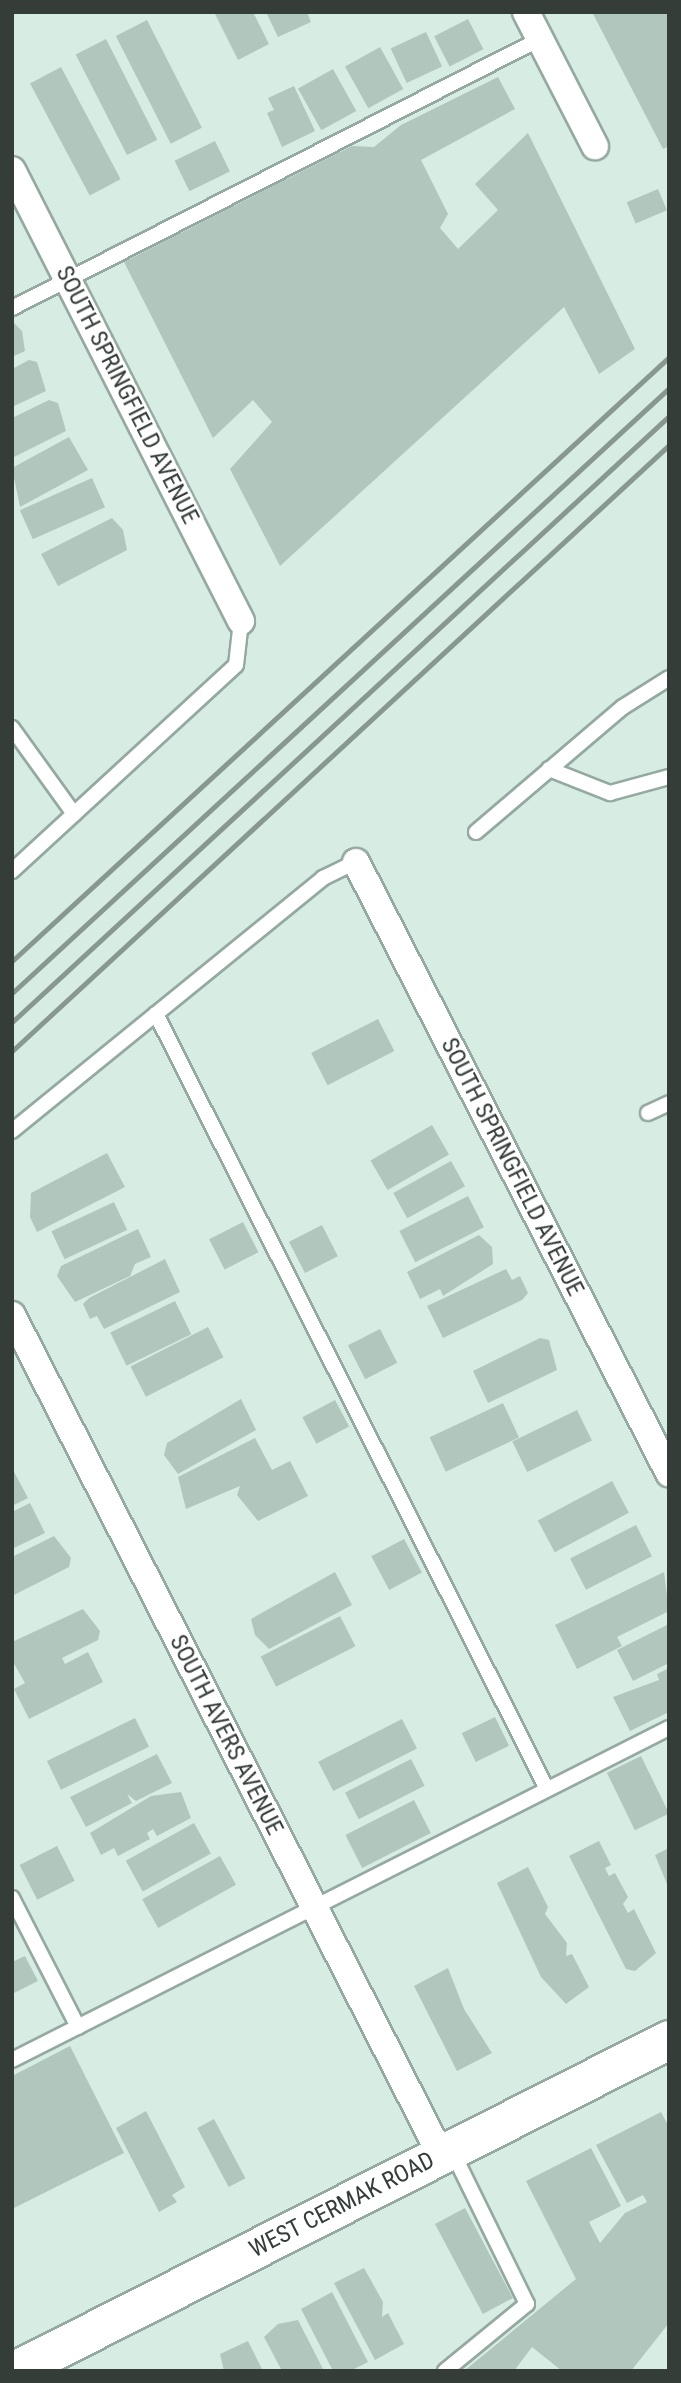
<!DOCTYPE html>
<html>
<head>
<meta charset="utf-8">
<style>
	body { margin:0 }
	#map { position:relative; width:681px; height:2383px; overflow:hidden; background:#d7ede3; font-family:"Roboto Condensed",sans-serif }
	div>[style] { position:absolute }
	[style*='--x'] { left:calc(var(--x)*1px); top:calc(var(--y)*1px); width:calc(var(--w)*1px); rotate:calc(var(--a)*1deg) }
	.building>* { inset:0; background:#b1c7bd; transform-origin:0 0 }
	.roads { filter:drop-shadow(2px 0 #94a99f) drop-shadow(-2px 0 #94a99f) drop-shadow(0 2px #94a99f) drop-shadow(0 -2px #94a99f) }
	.lane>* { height:14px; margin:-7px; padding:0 7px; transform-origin:7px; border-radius:7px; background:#fff }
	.street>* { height:26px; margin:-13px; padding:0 13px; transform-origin:13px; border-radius:13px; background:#fff }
	.secondary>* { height:38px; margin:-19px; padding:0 19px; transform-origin:19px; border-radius:19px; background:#fff }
	.rail>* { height:5px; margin:-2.5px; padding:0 2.5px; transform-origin:2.5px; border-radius:2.5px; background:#889790 }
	span { translate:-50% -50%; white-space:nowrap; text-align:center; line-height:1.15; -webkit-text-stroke:5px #fff; paint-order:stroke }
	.street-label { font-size:24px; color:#353d39 }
	.frame { position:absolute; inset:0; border:14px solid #353d39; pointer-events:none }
</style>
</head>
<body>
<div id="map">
	<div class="building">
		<div style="clip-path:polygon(214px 12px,253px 12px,269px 44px,238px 60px)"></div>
		<div style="clip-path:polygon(266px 12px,307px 12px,311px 22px,278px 37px)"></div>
		<div style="clip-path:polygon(592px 12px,669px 12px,669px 146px,663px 149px)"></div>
		<div style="left:468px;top:19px;width:34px;height:38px;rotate:63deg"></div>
		<div style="left:147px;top:20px;width:121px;height:35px;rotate:63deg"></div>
		<div style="left:426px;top:32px;width:38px;height:39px;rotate:65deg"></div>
		<div style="left:106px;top:39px;width:113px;height:34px;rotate:63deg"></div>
		<div style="left:380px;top:47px;width:48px;height:40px;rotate:61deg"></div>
		<div style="left:61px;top:67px;width:127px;height:35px;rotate:62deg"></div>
		<div style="left:333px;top:69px;width:48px;height:40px;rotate:61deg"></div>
		<div style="clip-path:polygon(498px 77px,515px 109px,421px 160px,448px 214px,440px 228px,458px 249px,498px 210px,475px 184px,528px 133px,635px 349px,599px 374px,564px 307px,280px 566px,230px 469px,272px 422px,253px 400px,213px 438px,124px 262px,352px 146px,374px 147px,401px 125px)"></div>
		<div style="clip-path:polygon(294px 86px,315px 131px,282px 147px,267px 113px,274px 110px,268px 98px)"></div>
		<div style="left:215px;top:141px;width:34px;height:45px;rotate:64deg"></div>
		<div style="left:658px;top:189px;width:23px;height:34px;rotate:67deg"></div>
		<div style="clip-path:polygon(12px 321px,22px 331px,25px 351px,12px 357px)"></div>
		<div style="clip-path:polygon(29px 360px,37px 362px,46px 391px,12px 407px,12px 369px)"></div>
		<div style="clip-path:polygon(49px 400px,58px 403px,66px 431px,12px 458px,12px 418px)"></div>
		<div style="clip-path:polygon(69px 437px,88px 470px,20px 507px,12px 468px)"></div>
		<div style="left:92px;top:478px;width:32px;height:79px;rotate:66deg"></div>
		<div style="clip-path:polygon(112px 518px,123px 530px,127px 550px,58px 586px,41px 554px)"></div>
		<div style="left:378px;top:1019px;width:36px;height:75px;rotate:63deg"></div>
		<div style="left:432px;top:1125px;width:34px;height:71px;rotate:60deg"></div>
		<div style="clip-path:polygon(107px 1153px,125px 1187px,37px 1232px,30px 1217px,31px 1193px)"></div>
		<div style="left:451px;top:1161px;width:29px;height:66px;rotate:61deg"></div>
		<div style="left:468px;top:1196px;width:35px;height:77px;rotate:63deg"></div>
		<div style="left:114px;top:1202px;width:31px;height:69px;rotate:65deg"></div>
		<div style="left:243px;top:1222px;width:34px;height:38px;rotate:63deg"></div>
		<div style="left:322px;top:1225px;width:35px;height:37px;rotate:63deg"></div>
		<div style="clip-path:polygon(138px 1229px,151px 1257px,135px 1264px,130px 1276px,75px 1302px,57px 1276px,61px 1266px)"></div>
		<div style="clip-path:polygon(479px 1235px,492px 1247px,493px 1264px,443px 1296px,440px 1289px,420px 1299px,407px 1272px)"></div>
		<div style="clip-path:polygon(165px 1259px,180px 1292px,104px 1329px,97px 1316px,90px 1319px,83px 1304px,89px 1298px)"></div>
		<div style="clip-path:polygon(506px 1269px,512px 1280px,520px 1276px,528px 1293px,522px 1300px,443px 1338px,427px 1306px)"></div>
		<div style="left:175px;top:1301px;width:37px;height:72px;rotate:64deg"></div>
		<div style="left:208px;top:1327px;width:34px;height:87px;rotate:63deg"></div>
		<div style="left:380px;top:1329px;width:38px;height:36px;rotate:63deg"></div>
		<div style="clip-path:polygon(540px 1338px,549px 1340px,557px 1370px,488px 1403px,473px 1371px)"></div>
		<div style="clip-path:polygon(241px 1399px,256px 1430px,178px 1474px,164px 1455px,167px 1443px)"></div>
		<div style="left:335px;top:1400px;width:30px;height:37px;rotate:62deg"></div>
		<div style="left:503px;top:1403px;width:38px;height:81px;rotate:65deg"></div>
		<div style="left:577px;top:1410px;width:34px;height:72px;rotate:64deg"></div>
		<div style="clip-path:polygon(255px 1438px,272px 1470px,290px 1461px,308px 1496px,258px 1521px,237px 1495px,240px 1486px,186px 1509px,178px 1477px)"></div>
		<div style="clip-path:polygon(12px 1468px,28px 1498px,12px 1506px)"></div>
		<div style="left:612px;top:1481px;width:36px;height:84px;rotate:62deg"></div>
		<div style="clip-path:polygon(30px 1503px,45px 1533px,12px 1549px,12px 1512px)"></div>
		<div style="left:636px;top:1525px;width:35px;height:74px;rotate:63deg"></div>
		<div style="clip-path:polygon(54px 1536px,71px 1558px,69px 1567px,12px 1596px,12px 1557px)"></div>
		<div style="left:404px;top:1539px;width:38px;height:37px;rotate:62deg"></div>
		<div style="clip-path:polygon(335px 1572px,352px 1605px,269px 1649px,255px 1635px,251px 1619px)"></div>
		<div style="clip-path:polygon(664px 1572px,669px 1611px,617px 1637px,622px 1646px,577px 1669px,555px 1625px)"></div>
		<div style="clip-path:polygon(83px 1609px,100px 1631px,98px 1640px,62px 1658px,65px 1664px,88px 1652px,103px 1682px,29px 1719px,14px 1689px,25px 1683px,12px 1660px,12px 1642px)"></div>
		<div style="left:340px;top:1616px;width:34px;height:89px;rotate:63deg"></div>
		<div style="clip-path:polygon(669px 1624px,669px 1663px,633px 1681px,617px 1650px)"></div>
		<div style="clip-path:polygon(669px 1668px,669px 1712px,630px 1731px,613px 1697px,659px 1680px,657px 1674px)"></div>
		<div style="left:495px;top:1717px;width:32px;height:37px;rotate:64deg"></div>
		<div style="left:135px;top:1718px;width:32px;height:98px;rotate:64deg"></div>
		<div style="left:402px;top:1719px;width:33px;height:94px;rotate:63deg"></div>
		<div style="clip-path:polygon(157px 1754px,172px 1783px,136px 1801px,127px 1794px,132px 1803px,86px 1827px,70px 1797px)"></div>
		<div style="left:641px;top:1756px;width:64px;height:38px;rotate:64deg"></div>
		<div style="left:411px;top:1759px;width:30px;height:74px;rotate:63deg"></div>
		<div style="clip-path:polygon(181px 1792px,191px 1818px,157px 1836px,153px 1829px,147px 1833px,150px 1839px,118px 1856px,114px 1848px,101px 1855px,90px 1833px,151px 1796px)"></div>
		<div style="left:414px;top:1800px;width:37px;height:77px;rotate:63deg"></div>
		<div style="left:194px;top:1823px;width:35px;height:78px;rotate:61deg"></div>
		<div style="clip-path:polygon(599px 1841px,611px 1865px,605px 1868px,609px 1876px,615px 1873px,628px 1897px,623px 1904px,628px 1913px,634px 1909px,656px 1953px,635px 1971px,626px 1969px,569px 1856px)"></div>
		<div style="left:57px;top:1846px;width:39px;height:42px;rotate:63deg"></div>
		<div style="clip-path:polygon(669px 1848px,669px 1889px,655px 1855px)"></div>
		<div style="left:220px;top:1856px;width:33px;height:89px;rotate:61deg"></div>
		<div style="clip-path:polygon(528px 1867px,548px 1907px,545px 1914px,567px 1943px,566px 1956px,572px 1954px,589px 1987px,566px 2004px,541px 1977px,497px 1883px)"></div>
		<div style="clip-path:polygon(25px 1956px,38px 1981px,12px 1994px,12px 1962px)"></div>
		<div style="clip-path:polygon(448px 1968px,464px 2009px,492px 2053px,457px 2071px,414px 1986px)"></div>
		<div style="clip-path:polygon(70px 2046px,124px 2153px,12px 2209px,12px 2076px)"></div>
		<div style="clip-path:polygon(146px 2111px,185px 2187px,172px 2195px,177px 2202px,159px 2212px,116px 2128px)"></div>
		<div style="clip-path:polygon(661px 2112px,669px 2127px,669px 2323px,631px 2371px,562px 2371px,532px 2347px,514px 2371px,464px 2371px,576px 2279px,526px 2181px,591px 2148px,621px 2206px,589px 2222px,600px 2243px,625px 2213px,647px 2202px,643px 2195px,627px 2203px,596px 2145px)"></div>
		<div style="left:214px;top:2119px;width:67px;height:19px;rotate:62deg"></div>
		<div style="left:465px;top:2208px;width:102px;height:34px;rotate:62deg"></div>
		<div style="clip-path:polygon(364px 2268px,383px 2302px,382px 2317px,388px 2313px,404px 2344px,375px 2360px,334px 2283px)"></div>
		<div style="clip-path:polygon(332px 2292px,368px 2362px,350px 2371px,333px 2371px,301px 2309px)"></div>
		<div style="clip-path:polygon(298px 2320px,324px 2371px,282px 2371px,264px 2337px,278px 2324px)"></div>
		<div style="clip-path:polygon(248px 2341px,263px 2371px,224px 2371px,220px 2354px)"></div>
	</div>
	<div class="roads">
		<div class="lane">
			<div style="--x:12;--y:308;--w:593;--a:-27"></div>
			<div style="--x:12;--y:728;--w:106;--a:54.2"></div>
			<div style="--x:549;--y:769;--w:66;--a:21.5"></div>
			<div style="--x:610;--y:793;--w:61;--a:-15.2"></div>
			<div style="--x:476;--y:832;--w:193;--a:-40.4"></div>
			<div style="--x:623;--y:707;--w:54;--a:-32.2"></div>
			<div style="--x:12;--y:871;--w:304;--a:-42.6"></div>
			<div style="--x:236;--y:665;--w:44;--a:-83.5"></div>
			<div style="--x:156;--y:1014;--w:868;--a:63.23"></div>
			<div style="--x:648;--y:1113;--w:23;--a:-25"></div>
			<div style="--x:12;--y:1131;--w:401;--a:-39.1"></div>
			<div style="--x:323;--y:878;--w:37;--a:-26"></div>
			<div style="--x:12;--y:1898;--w:145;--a:62.9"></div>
			<div style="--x:12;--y:2060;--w:736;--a:-26.81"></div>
			<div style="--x:445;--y:2371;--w:106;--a:-39.3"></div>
			<div style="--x:527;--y:2304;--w:170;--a:-116.1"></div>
		</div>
		<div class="street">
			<div style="--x:526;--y:12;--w:151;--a:62.8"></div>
			<div style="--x:12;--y:170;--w:506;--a:63.08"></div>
			<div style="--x:356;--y:862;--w:687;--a:62.88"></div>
			<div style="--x:12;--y:1315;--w:943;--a:62.95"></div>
		</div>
		<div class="secondary">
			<div style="--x:15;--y:2371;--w:733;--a:-26.84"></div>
		</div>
	</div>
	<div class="rail">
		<div style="--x:12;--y:961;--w:892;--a:-42.59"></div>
		<div style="--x:12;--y:993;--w:893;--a:-42.64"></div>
		<div style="--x:12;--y:1022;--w:894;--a:-42.69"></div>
		<div style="--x:12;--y:1051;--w:894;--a:-42.69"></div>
	</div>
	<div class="street-label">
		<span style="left:127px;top:395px;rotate:63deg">SOUTH SPRINGFIELD AVENUE</span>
		<span style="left:512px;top:1167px;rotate:63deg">SOUTH SPRINGFIELD AVENUE</span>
		<span style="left:226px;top:1735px;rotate:63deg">SOUTH AVERS AVENUE</span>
		<span style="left:342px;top:2205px;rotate:-27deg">WEST CERMAK ROAD</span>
	</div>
	<div class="frame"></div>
</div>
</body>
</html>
